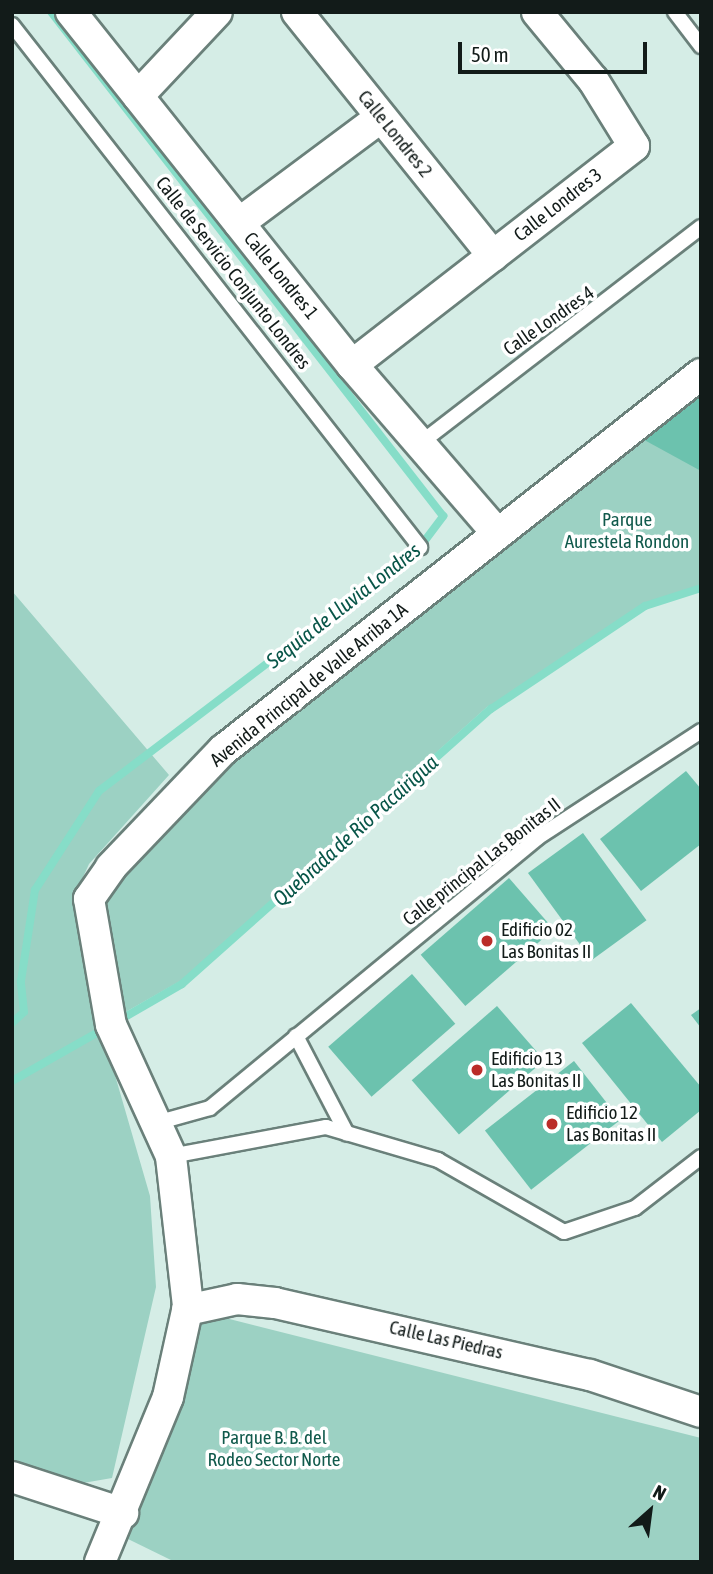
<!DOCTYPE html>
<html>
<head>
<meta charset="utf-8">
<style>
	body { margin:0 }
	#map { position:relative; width:713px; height:1574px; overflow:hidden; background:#d5ede6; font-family:"Asap Condensed",sans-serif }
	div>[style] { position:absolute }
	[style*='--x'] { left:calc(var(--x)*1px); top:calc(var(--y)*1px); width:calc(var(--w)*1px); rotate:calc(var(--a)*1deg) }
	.green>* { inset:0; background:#9cd1c3 }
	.stream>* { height:8px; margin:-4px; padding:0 4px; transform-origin:4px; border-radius:4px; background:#86ddc8 }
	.building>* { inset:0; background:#6cc2ae; transform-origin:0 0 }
	.roads { filter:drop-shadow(2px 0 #6a807a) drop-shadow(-2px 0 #6a807a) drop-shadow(0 2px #6a807a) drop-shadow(0 -2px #6a807a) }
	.service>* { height:14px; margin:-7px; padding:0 7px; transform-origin:7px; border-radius:7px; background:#fff }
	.minor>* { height:30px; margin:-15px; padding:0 15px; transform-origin:15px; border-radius:15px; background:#fff }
	.dots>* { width:19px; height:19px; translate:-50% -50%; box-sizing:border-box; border:4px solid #fff; border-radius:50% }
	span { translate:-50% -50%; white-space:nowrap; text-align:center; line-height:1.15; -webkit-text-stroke:7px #fff; paint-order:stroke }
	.street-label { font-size:19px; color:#121b19 }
	.park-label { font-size:19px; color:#115a4c }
	.poi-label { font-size:19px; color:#121b19 }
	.left { translate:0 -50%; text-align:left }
	.water-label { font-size:21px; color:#085548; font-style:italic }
	.frame { position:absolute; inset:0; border:14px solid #121b19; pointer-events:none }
	.north { position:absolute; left:615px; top:1476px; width:70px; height:70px; -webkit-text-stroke:5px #fff; paint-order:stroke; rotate:28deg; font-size:19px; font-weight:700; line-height:28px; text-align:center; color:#121b19 }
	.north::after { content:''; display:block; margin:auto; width:24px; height:32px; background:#121b19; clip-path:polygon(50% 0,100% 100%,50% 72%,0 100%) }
	.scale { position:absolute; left:458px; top:42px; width:189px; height:32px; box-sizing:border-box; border:4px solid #121b19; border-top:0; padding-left:9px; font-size:21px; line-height:24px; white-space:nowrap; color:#121b19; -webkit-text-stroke:5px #fff; paint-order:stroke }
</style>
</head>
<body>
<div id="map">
	<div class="green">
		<div style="clip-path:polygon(701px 381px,701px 586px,644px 604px,521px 690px,487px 707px,182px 980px,115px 1018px,94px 899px,173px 808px)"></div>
		<div style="clip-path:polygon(12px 591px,169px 775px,89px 864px,75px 895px,99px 1020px,150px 1196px,156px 1287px,112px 1478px,54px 1488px,12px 1477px)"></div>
		<div style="clip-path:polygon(198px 1311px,701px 1438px,701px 1562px,175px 1562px,128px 1539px)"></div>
	</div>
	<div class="stream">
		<div style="--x:118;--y:1021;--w:74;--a:-30"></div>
		<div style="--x:182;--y:984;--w:414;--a:-41.7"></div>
		<div style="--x:491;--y:709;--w:185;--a:-33.8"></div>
		<div style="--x:645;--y:606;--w:59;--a:-17.8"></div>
		<div style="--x:12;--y:1023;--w:16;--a:-43"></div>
		<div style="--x:24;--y:1012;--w:31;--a:-96"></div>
		<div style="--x:21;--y:981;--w:92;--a:-81.3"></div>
		<div style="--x:35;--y:890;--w:118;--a:-57.1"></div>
		<div style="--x:99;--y:791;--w:403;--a:-37.2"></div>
		<div style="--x:420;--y:547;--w:39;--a:-53"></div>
		<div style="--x:443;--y:516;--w:638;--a:-127.87"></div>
		<div style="--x:12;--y:1081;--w:109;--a:-29.6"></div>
	</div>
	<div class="building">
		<div style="clip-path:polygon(701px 383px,701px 471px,637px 436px)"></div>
		<div style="clip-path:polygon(686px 771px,701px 789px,701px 844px,641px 891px,600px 839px)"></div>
		<div style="left:583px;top:833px;width:108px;height:68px;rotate:54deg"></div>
		<div style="left:509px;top:878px;width:68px;height:117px;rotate:49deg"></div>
		<div style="left:412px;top:974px;width:66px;height:111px;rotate:49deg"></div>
		<div style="clip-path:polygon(631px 1003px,701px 1087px,701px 1110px,662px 1142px,582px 1043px)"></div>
		<div style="left:497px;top:1006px;width:72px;height:113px;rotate:49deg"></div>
		<div style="clip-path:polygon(701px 1008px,701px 1028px,691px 1015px)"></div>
		<div style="left:574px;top:1061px;width:75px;height:113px;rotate:52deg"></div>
	</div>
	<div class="roads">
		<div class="service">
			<div style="--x:675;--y:12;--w:43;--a:52.6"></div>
			<div style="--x:12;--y:25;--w:663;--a:51.99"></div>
			<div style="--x:418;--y:445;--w:357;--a:-37.6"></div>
			<div style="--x:296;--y:1036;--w:110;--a:62.5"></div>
			<div style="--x:156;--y:1123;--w:56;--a:-15.5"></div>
			<div style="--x:210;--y:1108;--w:424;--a:-39.5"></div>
			<div style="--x:537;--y:838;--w:196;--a:-33.1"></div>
			<div style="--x:171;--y:1156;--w:158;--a:-10.6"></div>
			<div style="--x:326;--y:1127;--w:117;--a:16.4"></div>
			<div style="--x:438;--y:1160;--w:145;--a:29.7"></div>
			<div style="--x:564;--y:1232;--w:75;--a:-18.7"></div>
			<div style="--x:635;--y:1208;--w:83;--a:-37.7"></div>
		</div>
		<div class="minor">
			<div style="--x:71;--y:12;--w:451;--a:51.5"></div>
			<div style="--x:352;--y:365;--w:223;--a:49.2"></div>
			<div style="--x:297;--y:12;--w:313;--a:51.2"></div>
			<div style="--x:138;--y:96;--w:115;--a:-46.8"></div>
			<div style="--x:239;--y:223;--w:177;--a:-36.7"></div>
			<div style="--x:352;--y:365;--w:357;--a:-37.8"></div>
			<div style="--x:634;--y:146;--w:78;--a:-121.8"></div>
			<div style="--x:593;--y:80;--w:88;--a:-129.5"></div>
			<div style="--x:187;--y:1310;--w:51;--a:-12.4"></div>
			<div style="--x:237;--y:1299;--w:38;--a:6"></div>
			<div style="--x:275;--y:1303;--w:323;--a:12.9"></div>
			<div style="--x:590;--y:1375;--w:117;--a:18.4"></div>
			<div style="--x:12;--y:1477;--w:117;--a:18"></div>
			<div style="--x:100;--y:1562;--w:178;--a:-67.6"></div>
			<div style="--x:168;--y:1397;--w:93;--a:-77.6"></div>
			<div style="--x:188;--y:1306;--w:151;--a:-96.5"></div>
			<div style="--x:171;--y:1156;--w:144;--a:-114.6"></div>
			<div style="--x:111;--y:1025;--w:128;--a:-99.9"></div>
			<div style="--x:89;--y:899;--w:39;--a:-55"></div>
			<div style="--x:111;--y:867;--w:162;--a:-46.3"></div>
			<div style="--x:223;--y:750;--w:608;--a:-38.19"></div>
		</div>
	</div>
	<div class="dots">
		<div style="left:487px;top:941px;background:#bb2c29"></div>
		<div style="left:477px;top:1070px;background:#bb2c29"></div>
		<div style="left:552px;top:1124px;background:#bb2c29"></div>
	</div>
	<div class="street-label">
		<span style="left:395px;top:134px;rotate:51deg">Calle Londres 2</span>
		<span style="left:558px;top:205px;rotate:-38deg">Calle Londres 3</span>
		<span style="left:233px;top:273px;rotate:52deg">Calle de Servicio Conjunto Londres</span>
		<span style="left:281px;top:276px;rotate:51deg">Calle Londres 1</span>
		<span style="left:549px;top:321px;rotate:-35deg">Calle Londres 4</span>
		<span style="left:309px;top:685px;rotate:-39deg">Avenida Principal de Valle Arriba 1A</span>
		<span style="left:482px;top:862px;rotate:-38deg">Calle principal Las Bonitas II</span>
		<span style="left:446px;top:1340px;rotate:13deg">Calle Las Piedras</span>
	</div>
	<div class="park-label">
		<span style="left:627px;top:531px">Parque<br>Aurestela Rondon</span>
		<span style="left:274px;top:1449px">Parque B. B. del<br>Rodeo Sector Norte</span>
	</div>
	<div class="poi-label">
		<span class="left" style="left:501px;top:941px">Edificio 02<br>Las Bonitas II</span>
		<span class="left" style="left:491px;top:1070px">Edificio 13<br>Las Bonitas II</span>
		<span class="left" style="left:566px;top:1124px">Edificio 12<br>Las Bonitas II</span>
	</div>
	<div class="water-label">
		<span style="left:343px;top:605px;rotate:-38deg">Sequía de Lluvia Londres</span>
		<span style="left:355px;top:830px;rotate:-42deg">Quebrada de Río Pacairigua</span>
	</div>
	<div class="frame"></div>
	<div class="north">N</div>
	<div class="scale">50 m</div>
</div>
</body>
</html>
